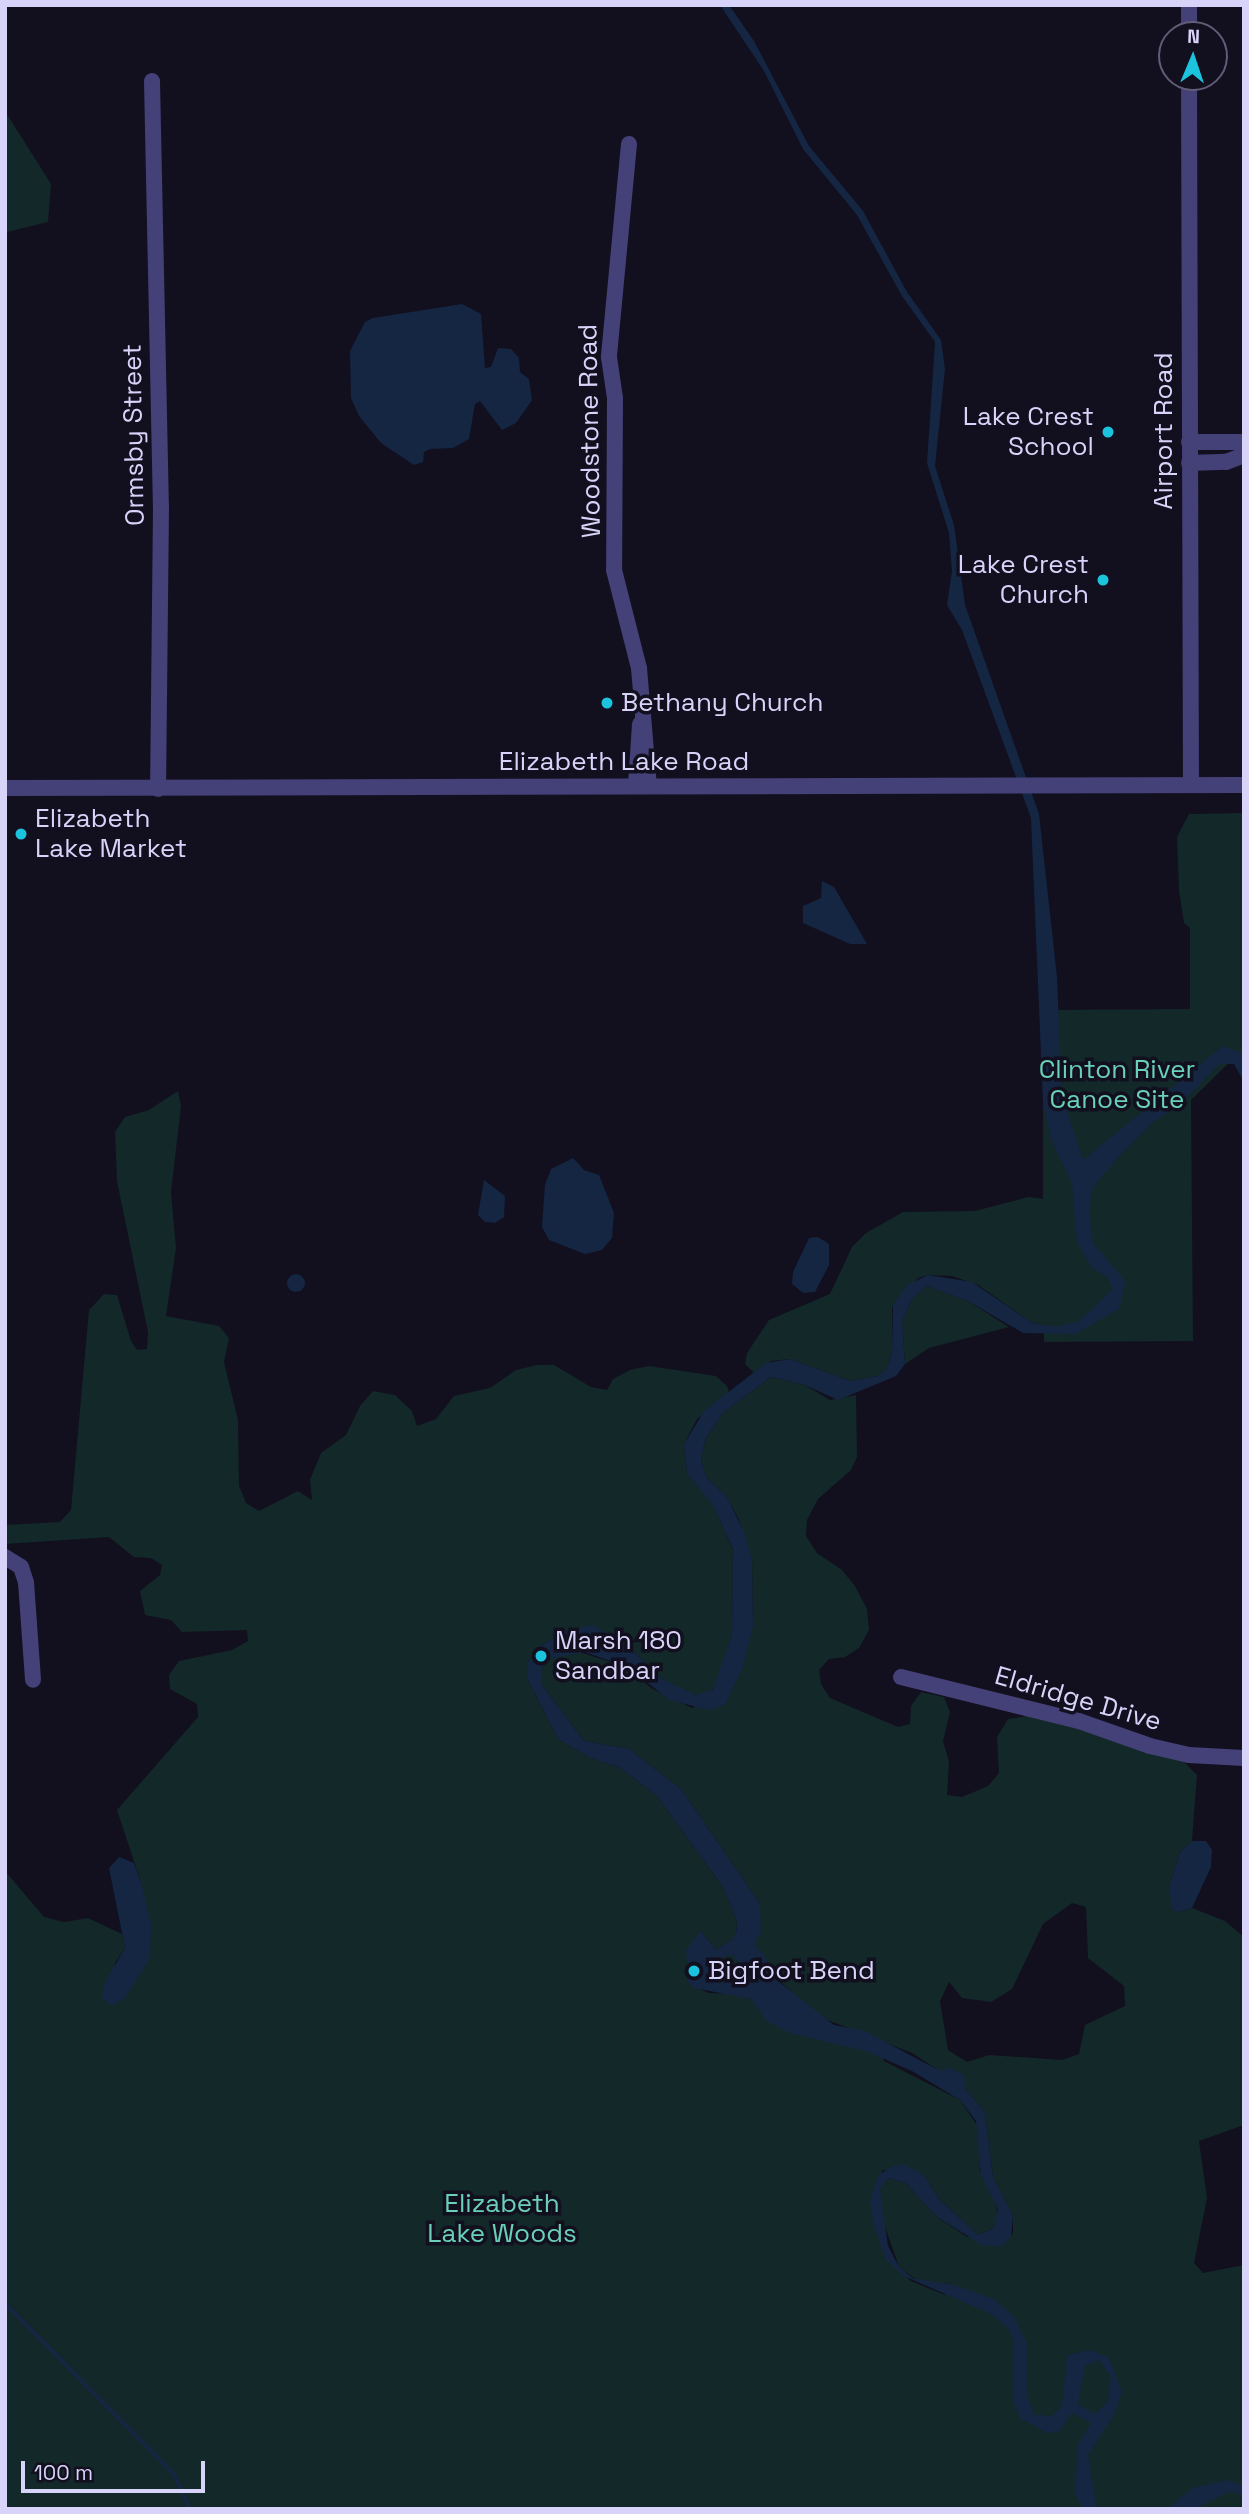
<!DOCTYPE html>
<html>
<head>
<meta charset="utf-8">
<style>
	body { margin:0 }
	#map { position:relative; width:1249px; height:2514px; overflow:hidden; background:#120f1f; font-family:"Space Grotesk",sans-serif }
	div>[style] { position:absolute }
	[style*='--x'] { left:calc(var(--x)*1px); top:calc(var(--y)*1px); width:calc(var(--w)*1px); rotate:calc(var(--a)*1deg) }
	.green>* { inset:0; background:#132828 }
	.water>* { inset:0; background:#152643 }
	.round { border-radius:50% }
	.stream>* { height:3.5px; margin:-1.75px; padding:0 1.75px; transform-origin:1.75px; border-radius:1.75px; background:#152643 }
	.river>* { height:23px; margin:-11.5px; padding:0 11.5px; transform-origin:11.5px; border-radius:11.5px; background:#152643 }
	.minor>* { height:16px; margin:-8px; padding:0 8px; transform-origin:8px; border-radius:8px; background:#444078 }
	.dots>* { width:19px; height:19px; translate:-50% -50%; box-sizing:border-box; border:4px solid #120f1f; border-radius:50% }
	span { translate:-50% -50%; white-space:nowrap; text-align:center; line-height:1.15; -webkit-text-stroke:7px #120f1f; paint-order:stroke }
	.poi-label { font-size:26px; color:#d8d3f9 }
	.right { translate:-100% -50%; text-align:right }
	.left { translate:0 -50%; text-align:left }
	.street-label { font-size:26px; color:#d8d3f9 }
	.park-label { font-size:26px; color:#69d0b9 }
	.frame { position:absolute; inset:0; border:7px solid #d8d3f9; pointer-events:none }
	.north { position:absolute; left:1158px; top:21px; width:70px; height:70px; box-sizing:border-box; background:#120f1f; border:2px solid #615d76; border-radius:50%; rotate:2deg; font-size:19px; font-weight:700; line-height:28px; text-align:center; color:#d8d3f9 }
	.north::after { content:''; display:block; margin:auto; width:24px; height:32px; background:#1cc3dc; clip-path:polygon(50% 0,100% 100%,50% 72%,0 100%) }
	.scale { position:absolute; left:21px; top:2461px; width:184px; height:32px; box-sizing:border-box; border:4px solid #d8d3f9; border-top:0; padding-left:9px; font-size:21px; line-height:24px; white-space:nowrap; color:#d8d3f9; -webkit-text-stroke:5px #120f1f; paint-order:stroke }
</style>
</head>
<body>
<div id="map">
	<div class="green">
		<div style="clip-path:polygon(5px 111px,51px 184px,48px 222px,7px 232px)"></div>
		<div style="clip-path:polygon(1244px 813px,1244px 1062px,1235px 1057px,1191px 1100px,1193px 1341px,1044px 1342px,1044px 1325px,1032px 1323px,978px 1285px,952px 1276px,928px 1275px,918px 1278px,892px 1308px,892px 1352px,887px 1369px,878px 1376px,850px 1381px,790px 1359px,771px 1361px,755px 1374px,745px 1364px,747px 1353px,769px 1320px,830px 1294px,852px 1247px,866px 1233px,903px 1212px,975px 1211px,1028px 1197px,1043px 1199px,1043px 1010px,1190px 1009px,1190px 928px,1184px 923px,1179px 891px,1177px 837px,1189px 814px)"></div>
		<div style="clip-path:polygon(evenodd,178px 1091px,181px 1106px,171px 1192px,176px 1248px,166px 1316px,219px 1326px,229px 1338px,224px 1362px,238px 1420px,239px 1486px,246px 1503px,259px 1511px,298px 1491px,312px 1500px,310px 1480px,321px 1453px,346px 1435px,360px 1406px,373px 1391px,395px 1395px,412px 1411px,417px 1426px,436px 1419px,454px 1396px,490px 1388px,516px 1370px,537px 1365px,554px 1365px,591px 1387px,607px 1390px,613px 1379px,630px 1370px,649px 1366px,716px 1376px,727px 1386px,729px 1393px,697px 1419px,684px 1444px,687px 1473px,714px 1506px,733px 1550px,732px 1634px,716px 1687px,704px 1696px,692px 1694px,662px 1679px,630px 1648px,570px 1629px,540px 1646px,528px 1662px,528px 1680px,558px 1739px,591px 1758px,619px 1767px,657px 1796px,723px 1887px,737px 1921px,736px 1937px,716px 1950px,701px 1931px,687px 1952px,688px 1982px,708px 1993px,737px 1994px,880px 2050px,884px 2061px,960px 2100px,979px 2128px,980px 2171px,996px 2202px,998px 2218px,994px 2228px,978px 2235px,939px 2199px,924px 2175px,882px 2170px,882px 2186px,888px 2178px,906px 2183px,937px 2217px,967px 2237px,1011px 2236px,1013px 2231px,1013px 2216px,993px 2177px,985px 2113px,965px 2088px,912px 2053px,820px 2017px,765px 1968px,755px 1964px,716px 1977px,709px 1974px,717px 1958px,744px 1951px,760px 1934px,760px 1904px,682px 1790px,629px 1749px,584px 1741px,541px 1684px,541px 1669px,547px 1659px,579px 1652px,627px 1667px,651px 1688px,692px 1708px,738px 1676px,753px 1626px,752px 1560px,739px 1520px,727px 1497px,706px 1477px,701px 1460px,705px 1440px,723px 1413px,771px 1377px,805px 1385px,830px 1400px,856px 1395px,857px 1457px,851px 1470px,818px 1499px,807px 1520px,806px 1536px,817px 1553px,842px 1570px,855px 1586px,867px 1609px,869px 1630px,859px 1648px,845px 1657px,829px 1659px,819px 1670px,821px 1684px,830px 1698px,898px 1727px,910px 1724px,911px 1706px,921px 1692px,944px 1697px,950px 1712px,943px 1741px,949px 1761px,947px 1795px,962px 1797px,988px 1786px,999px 1773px,997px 1737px,1008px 1719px,1027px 1716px,1057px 1720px,1183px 1761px,1197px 1775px,1192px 1841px,1180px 1852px,1169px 1887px,1178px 1912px,1192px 1908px,1225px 1921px,1244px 1937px,1244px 2125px,1199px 2141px,1207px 2198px,1194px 2263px,1203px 2273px,1244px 2265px,1244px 2509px,5px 2509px,5px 1871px,44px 1917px,64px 1922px,88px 1918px,122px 1934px,125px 1948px,115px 1963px,125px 1998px,141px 1882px,117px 1810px,198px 1717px,197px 1704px,170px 1689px,169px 1675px,179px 1661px,232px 1650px,248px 1641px,247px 1630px,182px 1632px,171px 1620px,145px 1615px,140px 1591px,160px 1575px,162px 1565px,151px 1558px,134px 1557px,109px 1537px,5px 1544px,5px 1525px,60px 1522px,71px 1510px,89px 1310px,104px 1294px,117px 1295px,131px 1341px,137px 1350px,147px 1349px,148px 1332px,117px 1181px,115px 1132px,125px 1117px,149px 1110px,178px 1091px,1072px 1903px,1086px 1907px,1088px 1958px,1124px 1986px,1125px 2006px,1085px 2025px,1079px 2054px,1062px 2060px,989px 2055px,967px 2062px,948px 2050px,940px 2001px,949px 1982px,962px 1998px,991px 2002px,1012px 1989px,1043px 1924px,1072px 1903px,178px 1091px,882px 2218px,899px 2267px,918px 2281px,950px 2284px,945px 2295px,911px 2281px,884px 2256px,882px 2218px)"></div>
		<div style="clip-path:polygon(927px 1286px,968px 1301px,1009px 1327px,929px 1348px,905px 1364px,902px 1322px,912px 1299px)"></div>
	</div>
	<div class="water">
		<div style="clip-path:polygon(evenodd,720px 5px,729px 5px,754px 41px,809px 146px,863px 211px,907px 292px,941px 340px,945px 369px,935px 466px,954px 525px,965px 605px,1039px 814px,1057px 977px,1062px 1097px,1083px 1160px,1223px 1046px,1244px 1054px,1244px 1082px,1234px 1064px,1219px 1064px,1180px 1105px,1153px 1122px,1122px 1153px,1093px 1187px,1089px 1209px,1093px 1243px,1126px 1282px,1119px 1309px,1075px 1334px,1023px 1333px,968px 1301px,927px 1286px,912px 1299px,902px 1322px,905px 1364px,896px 1376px,838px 1400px,805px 1385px,771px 1377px,723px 1413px,705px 1440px,701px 1460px,706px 1477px,727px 1497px,745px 1534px,752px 1560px,753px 1626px,743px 1667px,725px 1705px,709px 1710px,670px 1700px,627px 1667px,585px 1652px,547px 1659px,541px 1669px,541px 1684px,584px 1741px,629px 1749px,682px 1790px,760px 1904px,761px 1934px,744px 1951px,717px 1959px,709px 1974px,716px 1977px,755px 1963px,834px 2025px,865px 2031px,940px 2071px,950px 2068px,964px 2075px,965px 2088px,985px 2113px,993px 2177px,1013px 2216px,1011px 2236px,1002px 2246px,982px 2245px,937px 2217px,906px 2183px,888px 2178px,880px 2190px,888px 2246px,899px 2267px,914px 2279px,950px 2284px,994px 2299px,1014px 2317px,1027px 2343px,1027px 2395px,1034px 2415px,1052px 2416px,1062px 2406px,1067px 2355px,1090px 2350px,1109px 2358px,1122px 2392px,1114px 2415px,1088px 2455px,1097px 2509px,1083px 2509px,1075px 2494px,1078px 2444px,1091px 2423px,1072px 2413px,1058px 2432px,1047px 2433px,1020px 2418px,1013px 2402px,1014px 2342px,1008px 2328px,991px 2314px,904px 2276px,885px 2259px,873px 2222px,870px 2201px,878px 2175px,895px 2165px,905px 2165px,924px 2175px,939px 2199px,978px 2235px,994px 2228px,998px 2209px,981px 2176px,976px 2121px,960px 2100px,912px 2071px,866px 2051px,789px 2033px,767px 2021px,751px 1999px,694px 1988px,688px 1982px,686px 1950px,701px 1931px,716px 1950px,736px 1937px,737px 1921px,723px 1887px,657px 1796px,619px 1767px,591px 1758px,558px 1739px,528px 1680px,528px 1662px,540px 1646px,570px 1629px,593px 1625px,630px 1648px,662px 1679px,696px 1695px,713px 1690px,732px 1634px,733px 1549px,714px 1507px,687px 1473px,684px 1444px,704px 1411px,766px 1363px,790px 1359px,850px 1381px,878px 1376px,887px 1369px,892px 1352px,893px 1305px,907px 1285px,928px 1275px,972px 1282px,1032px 1323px,1056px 1327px,1078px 1322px,1113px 1289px,1107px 1277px,1092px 1268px,1077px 1243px,1072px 1183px,1051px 1140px,1043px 1102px,1031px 818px,962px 630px,947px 605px,952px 571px,949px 533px,927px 463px,935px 342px,902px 296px,857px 215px,803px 149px,764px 71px,720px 5px,1099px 2360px,1111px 2377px,1108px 2401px,1095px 2414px,1078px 2404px,1085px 2366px,1099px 2360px)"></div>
		<div style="clip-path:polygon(462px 304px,481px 314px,485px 368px,491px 367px,498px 348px,511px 349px,519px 358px,520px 372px,529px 379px,532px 400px,516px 423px,502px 430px,480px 401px,475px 404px,469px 439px,453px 448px,430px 449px,424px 452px,423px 462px,414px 465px,381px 443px,359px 416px,351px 398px,350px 351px,365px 322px,373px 318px)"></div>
		<div style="clip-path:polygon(822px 881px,834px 887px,867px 944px,850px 944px,803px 923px,803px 906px,821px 898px)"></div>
		<div style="clip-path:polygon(573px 1158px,584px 1170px,599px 1175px,614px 1213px,612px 1238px,602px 1250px,585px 1254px,549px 1240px,542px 1227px,545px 1185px,551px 1169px)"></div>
		<div style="clip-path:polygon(484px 1180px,505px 1196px,504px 1217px,495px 1223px,485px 1222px,478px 1215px)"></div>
		<div style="clip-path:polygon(818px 1237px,829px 1244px,829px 1265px,815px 1292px,803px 1293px,792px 1284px,793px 1272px,809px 1238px)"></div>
		<div class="round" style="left:287px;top:1274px;width:18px;height:18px"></div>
		<div style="clip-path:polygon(1192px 1841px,1206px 1841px,1212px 1850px,1211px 1867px,1192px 1908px,1178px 1912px,1172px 1910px,1169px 1887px,1180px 1852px)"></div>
		<div style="clip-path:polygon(119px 1857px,134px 1863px,141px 1882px,151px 1924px,150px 1958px,125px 1998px,112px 2006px,102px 1998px,104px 1984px,125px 1948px,109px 1868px)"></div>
		<div style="clip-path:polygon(1227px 2480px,1244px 2486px,1244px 2494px,1228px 2492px,1194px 2509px,1166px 2509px,1193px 2488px)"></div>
	</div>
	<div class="stream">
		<div style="--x:5;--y:2303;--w:242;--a:45.3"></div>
		<div style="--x:175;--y:2475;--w:37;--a:66"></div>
	</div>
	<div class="river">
		<div style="--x:744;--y:1940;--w:11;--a:90"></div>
		<div style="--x:744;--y:1951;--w:16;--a:47"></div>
		<div style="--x:755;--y:1963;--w:30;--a:75"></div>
	</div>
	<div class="minor">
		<div style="--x:1189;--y:35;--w:30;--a:-90"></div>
		<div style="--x:1189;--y:77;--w:708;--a:89.84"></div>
		<div style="--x:152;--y:81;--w:427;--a:88.8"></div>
		<div style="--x:161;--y:508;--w:281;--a:90.6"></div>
		<div style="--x:629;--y:144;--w:214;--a:95.4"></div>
		<div style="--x:609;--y:357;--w:41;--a:81.7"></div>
		<div style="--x:615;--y:398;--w:172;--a:90.3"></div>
		<div style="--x:614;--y:570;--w:101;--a:75.7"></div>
		<div style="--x:639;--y:668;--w:118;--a:85.2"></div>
		<div style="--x:1189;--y:442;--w:55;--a:0"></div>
		<div style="--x:1189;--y:463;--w:37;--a:-2"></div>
		<div style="--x:1226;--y:462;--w:19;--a:-21"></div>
		<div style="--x:636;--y:786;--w:62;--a:-86.3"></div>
		<div style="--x:5;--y:788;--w:1239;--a:-0.14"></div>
		<div style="--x:5;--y:1557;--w:19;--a:32"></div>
		<div style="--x:21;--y:1567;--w:16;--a:72"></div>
		<div style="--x:26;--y:1582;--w:98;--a:85.9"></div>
		<div style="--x:901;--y:1677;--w:183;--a:13.9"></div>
		<div style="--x:1079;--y:1721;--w:75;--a:19.4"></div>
		<div style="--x:1150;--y:1746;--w:40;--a:13"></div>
		<div style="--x:1189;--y:1755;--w:55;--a:3.1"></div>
	</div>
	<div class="dots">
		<div style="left:1108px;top:432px;background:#1cc3dc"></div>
		<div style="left:1103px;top:580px;background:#1cc3dc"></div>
		<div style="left:607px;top:703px;background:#1cc3dc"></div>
		<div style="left:21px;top:834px;background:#1cc3dc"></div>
		<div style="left:541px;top:1656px;background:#1cc3dc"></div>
		<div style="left:694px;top:1971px;background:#1cc3dc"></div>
	</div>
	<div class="poi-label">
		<span class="right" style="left:1094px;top:432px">Lake Crest<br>School</span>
		<span class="right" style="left:1089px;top:580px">Lake Crest<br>Church</span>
		<span class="left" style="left:621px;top:703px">Bethany Church</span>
		<span class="left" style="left:35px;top:834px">Elizabeth<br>Lake Market</span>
		<span class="left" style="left:555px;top:1656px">Marsh 180<br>Sandbar</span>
		<span class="left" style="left:708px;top:1971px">Bigfoot Bend</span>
	</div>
	<div class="street-label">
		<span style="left:590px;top:431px;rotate:-91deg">Woodstone Road</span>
		<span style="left:1164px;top:431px;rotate:-90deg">Airport Road</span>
		<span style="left:134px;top:435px;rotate:-91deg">Ormsby Street</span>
		<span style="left:624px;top:762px">Elizabeth Lake Road</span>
		<span style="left:1078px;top:1699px;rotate:16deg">Eldridge Drive</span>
	</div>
	<div class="park-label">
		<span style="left:1117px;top:1085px">Clinton River<br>Canoe Site</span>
		<span style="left:502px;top:2219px">Elizabeth<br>Lake Woods</span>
	</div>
	<div class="frame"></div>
	<div class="north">N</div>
	<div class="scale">100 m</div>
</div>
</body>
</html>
